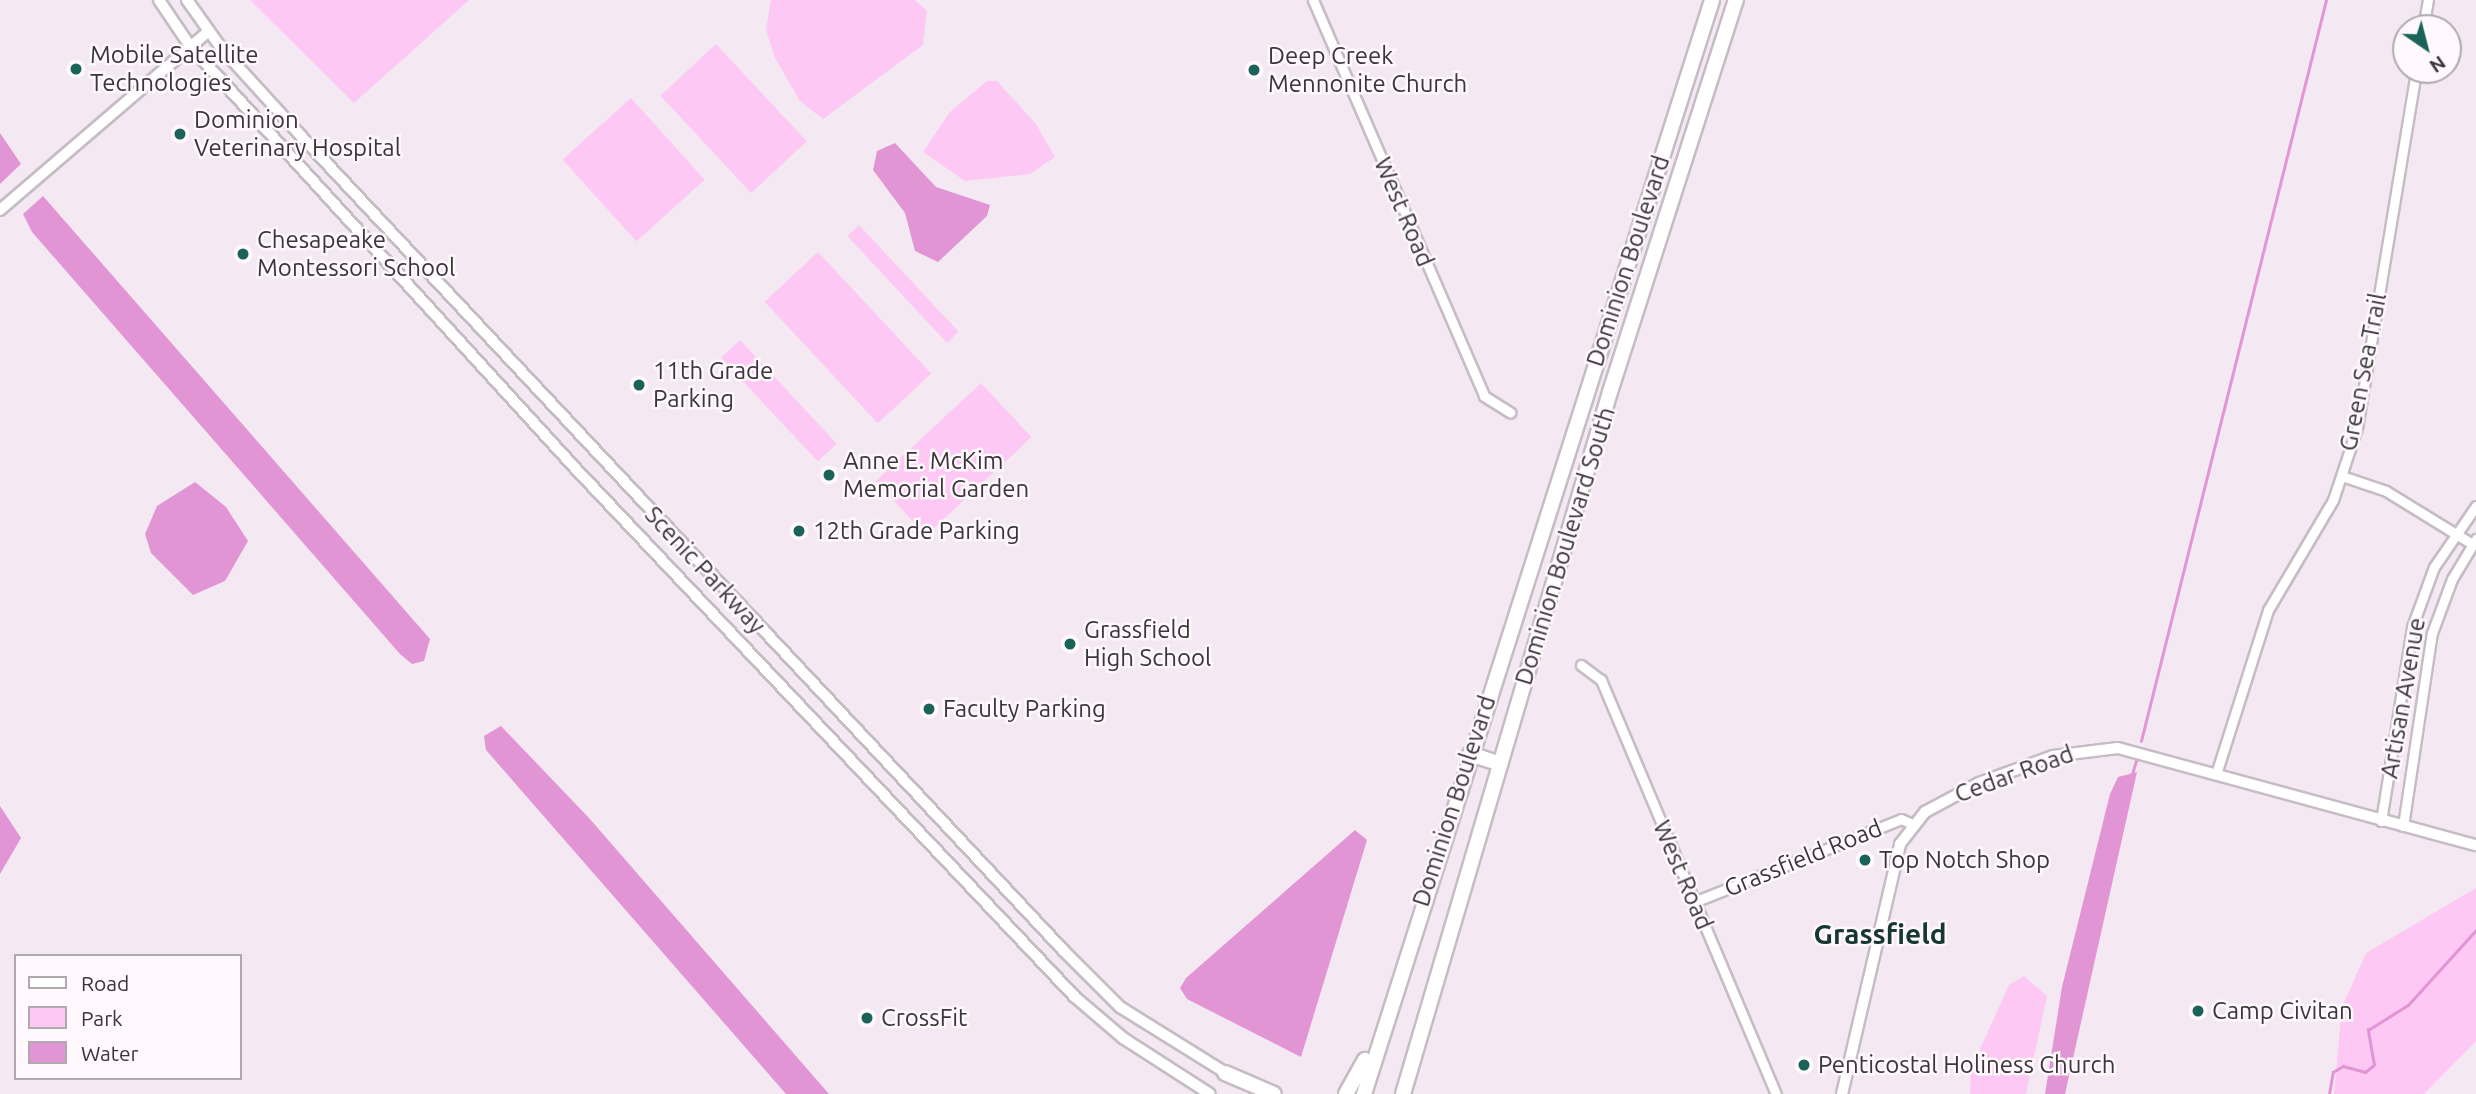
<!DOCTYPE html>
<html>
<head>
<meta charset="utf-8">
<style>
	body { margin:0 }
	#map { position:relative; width:2476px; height:1094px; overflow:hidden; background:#f4e9f2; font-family:Ubuntu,sans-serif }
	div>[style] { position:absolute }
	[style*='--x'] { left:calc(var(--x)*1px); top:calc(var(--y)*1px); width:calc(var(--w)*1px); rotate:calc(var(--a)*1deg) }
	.green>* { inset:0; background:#fdc8f3; transform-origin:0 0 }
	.water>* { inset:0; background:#e195d5 }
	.stream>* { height:2.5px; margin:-1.25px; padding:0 1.25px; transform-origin:1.25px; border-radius:1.25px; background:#e195d5 }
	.roads { filter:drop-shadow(2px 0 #c6bcc4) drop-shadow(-2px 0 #c6bcc4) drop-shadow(0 2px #c6bcc4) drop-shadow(0 -2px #c6bcc4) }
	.minor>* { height:9px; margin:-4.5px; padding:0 4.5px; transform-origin:4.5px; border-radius:4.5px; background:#fff }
	.tertiary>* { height:10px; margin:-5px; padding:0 5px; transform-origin:5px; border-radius:5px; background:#fff }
	.trunk>* { height:14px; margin:-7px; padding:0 7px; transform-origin:7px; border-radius:7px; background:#fff }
	.dots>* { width:19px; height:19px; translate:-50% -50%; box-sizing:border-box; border:4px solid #fff8fd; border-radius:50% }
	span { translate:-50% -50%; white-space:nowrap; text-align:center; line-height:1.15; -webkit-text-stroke:5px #fff8fd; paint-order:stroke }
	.poi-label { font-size:24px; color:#3a3639 }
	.left { translate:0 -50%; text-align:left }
	.street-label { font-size:24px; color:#3a3639 }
	.quarter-label { font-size:28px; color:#173832; font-weight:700 }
	.legend { position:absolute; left:14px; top:954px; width:228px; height:126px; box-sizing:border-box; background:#fff8fd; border:2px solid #b0aaaf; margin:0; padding:9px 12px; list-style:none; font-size:21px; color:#3a3639 }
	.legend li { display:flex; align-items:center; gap:14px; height:35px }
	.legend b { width:35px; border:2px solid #b0aaaf }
	.north { position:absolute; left:2392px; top:14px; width:70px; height:70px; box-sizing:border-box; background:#fff8fd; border:2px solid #b0aaaf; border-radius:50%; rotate:145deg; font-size:19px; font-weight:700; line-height:28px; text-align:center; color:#3a3639 }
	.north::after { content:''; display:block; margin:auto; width:24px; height:32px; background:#1b6358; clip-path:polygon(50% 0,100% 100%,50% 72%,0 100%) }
</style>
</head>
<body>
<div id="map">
	<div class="green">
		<div style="clip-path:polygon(250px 0,469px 0,354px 103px)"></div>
		<div style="clip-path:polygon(771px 0,915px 0,927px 11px,923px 45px,823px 119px,800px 101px,775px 58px,766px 30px)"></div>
		<div style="left:716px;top:44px;width:133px;height:76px;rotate:47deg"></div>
		<div style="clip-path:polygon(987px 81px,997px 81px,1035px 123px,1055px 157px,1030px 174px,965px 181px,923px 152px,950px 112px)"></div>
		<div style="left:631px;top:98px;width:110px;height:92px;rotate:48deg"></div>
		<div style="left:859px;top:225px;width:146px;height:16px;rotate:47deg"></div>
		<div style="left:818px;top:252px;width:166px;height:73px;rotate:47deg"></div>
		<div style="left:740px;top:340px;width:142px;height:26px;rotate:47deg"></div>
		<div style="left:981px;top:383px;width:74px;height:144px;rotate:47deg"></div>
		<div style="clip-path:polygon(2476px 888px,2476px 1041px,2424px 1094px,2334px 1094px,2342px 1007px,2366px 953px)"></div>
		<div style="clip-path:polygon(2024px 976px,2047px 996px,2026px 1094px,1970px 1094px,1971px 1069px,2009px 985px)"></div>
	</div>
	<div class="water">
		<div style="clip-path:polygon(0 133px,21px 164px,0 184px)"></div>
		<div style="clip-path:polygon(895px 143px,936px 187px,990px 205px,987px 216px,938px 262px,915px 251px,905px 213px,873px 170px,877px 151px)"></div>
		<div style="clip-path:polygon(43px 196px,430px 639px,424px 661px,412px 664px,400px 654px,32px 232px,23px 214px)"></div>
		<div style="clip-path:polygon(195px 482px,226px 507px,248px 541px,225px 581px,193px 595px,151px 553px,145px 534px,157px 506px)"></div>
		<div style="clip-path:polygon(501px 726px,589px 818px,829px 1094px,786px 1094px,486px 750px,484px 736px)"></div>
		<div style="clip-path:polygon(2137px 772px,2065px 1094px,2045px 1094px,2062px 987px,2110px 794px,2118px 777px)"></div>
		<div style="clip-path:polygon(0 806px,21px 838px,0 874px)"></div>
		<div style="clip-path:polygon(1355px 830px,1367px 840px,1301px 1057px,1187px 999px,1180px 988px,1186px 978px)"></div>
	</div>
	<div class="stream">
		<div style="--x:2141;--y:741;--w:764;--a:-75.98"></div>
		<div style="--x:2132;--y:774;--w:14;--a:-73"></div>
		<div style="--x:2329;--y:1094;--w:22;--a:-80"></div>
		<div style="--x:2333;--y:1072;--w:12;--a:-31"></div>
		<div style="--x:2343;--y:1066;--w:23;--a:15"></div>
		<div style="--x:2365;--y:1072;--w:11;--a:-38"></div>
		<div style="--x:2374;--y:1065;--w:36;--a:-100"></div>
		<div style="--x:2368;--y:1030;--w:47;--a:-32"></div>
		<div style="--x:2408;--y:1005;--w:101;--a:-47.8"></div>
	</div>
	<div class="roads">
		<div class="minor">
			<div style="--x:1313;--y:0;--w:431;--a:66.6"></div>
			<div style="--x:1484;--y:396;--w:31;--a:32"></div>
			<div style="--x:2423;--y:28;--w:28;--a:-80"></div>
			<div style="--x:2342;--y:476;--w:46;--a:18.8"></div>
			<div style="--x:2386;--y:491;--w:101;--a:31.6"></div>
			<div style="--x:1581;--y:665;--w:25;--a:37"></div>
			<div style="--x:1601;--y:680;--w:449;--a:67.1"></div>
			<div style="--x:2216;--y:774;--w:172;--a:-72.4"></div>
			<div style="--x:2268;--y:610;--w:128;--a:-59.4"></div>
			<div style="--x:2333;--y:500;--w:76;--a:-71.6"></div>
			<div style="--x:2357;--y:428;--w:363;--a:-80.6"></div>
			<div style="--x:2381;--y:821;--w:196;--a:-80.9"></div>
			<div style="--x:2412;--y:627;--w:64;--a:-69.9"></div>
			<div style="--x:2434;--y:567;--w:74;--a:-55.5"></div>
			<div style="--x:2403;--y:826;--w:195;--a:-81.5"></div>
			<div style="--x:2432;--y:633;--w:58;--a:-69.7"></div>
			<div style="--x:2452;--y:579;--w:47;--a:-59"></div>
			<div style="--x:1694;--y:902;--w:223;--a:-21.8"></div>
			<div style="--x:1901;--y:819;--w:12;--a:24"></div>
		</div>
		<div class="tertiary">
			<div style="--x:159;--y:0;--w:55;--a:56"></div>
			<div style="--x:190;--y:46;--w:573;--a:47.62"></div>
			<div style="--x:576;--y:469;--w:726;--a:46.62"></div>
			<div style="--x:1075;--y:997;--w:63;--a:40.5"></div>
			<div style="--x:1123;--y:1038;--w:103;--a:32.8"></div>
			<div style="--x:187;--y:0;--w:60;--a:54.5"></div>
			<div style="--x:222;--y:49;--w:119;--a:47.7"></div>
			<div style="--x:302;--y:137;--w:1114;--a:46.89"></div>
			<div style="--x:1063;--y:950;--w:81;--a:45"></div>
			<div style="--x:1120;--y:1007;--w:131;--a:31.9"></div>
			<div style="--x:0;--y:210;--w:275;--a:-40.6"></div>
			<div style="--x:1842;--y:1094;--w:257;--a:-76.9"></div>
			<div style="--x:1900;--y:844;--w:41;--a:-52"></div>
			<div style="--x:1925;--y:812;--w:61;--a:-28.2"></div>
			<div style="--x:1979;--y:783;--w:79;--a:-20"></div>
			<div style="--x:2053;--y:756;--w:65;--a:-7"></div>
			<div style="--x:2118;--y:748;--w:371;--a:15.2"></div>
		</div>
		<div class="trunk">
			<div style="--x:1470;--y:754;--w:32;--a:18"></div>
			<div style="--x:1225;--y:1073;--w:53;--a:23.2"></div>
			<div style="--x:1346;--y:1094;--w:39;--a:-61"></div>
			<div style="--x:1364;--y:1094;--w:1148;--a:-72.35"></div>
			<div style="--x:1403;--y:1094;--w:732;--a:-73.57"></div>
			<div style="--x:1610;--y:392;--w:412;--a:-72.2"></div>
		</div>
	</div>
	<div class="dots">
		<div style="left:76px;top:69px;background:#1b6358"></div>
		<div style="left:1254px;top:70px;background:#1b6358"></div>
		<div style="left:180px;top:134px;background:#1b6358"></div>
		<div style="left:243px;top:254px;background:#1b6358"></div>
		<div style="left:639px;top:385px;background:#1b6358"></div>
		<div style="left:829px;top:475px;background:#1b6358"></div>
		<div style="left:799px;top:531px;background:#1b6358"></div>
		<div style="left:1070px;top:644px;background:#1b6358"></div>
		<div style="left:929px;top:709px;background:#1b6358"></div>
		<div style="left:1865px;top:860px;background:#1b6358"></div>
		<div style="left:2198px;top:1011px;background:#1b6358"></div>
		<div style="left:867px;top:1018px;background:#1b6358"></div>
		<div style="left:1804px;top:1065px;background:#1b6358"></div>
	</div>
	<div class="poi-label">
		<span class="left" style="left:90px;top:69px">Mobile Satellite<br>Technologies</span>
		<span class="left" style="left:1268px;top:70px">Deep Creek<br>Mennonite Church</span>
		<span class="left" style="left:194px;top:134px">Dominion<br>Veterinary Hospital</span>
		<span class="left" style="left:257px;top:254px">Chesapeake<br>Montessori School</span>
		<span class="left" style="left:653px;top:385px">11th Grade<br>Parking</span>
		<span class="left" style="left:843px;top:475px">Anne E. McKim<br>Memorial Garden</span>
		<span class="left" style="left:813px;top:531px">12th Grade Parking</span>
		<span class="left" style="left:1084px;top:644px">Grassfield<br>High School</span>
		<span class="left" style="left:943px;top:709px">Faculty Parking</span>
		<span class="left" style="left:1879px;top:860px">Top Notch Shop</span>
		<span class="left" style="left:2212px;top:1011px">Camp Civitan</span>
		<span class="left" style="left:881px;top:1018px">CrossFit</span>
		<span class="left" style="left:1818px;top:1065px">Penticostal Holiness Church</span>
	</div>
	<div class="street-label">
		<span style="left:1404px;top:212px;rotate:67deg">West Road</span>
		<span style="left:1628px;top:261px;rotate:-72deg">Dominion Boulevard</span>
		<span style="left:2363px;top:372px;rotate:-79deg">Green Sea Trail</span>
		<span style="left:1565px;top:546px;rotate:-73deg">Dominion Boulevard South</span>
		<span style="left:705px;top:570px;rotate:47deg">Scenic Parkway</span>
		<span style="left:2403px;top:698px;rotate:-80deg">Artisan Avenue</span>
		<span style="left:2014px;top:774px;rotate:-20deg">Cedar Road</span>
		<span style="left:1454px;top:801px;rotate:-72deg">Dominion Boulevard</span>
		<span style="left:1803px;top:858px;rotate:-22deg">Grassfield Road</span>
		<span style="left:1683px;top:875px;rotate:67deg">West Road</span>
	</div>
	<div class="quarter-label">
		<span style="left:1880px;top:934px">Grassfield</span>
	</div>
	<ul class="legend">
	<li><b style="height:9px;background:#fff"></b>Road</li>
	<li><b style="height:19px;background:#fdc8f3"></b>Park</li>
	<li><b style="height:19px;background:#e195d5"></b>Water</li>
	</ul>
	<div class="north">N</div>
</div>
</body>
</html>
